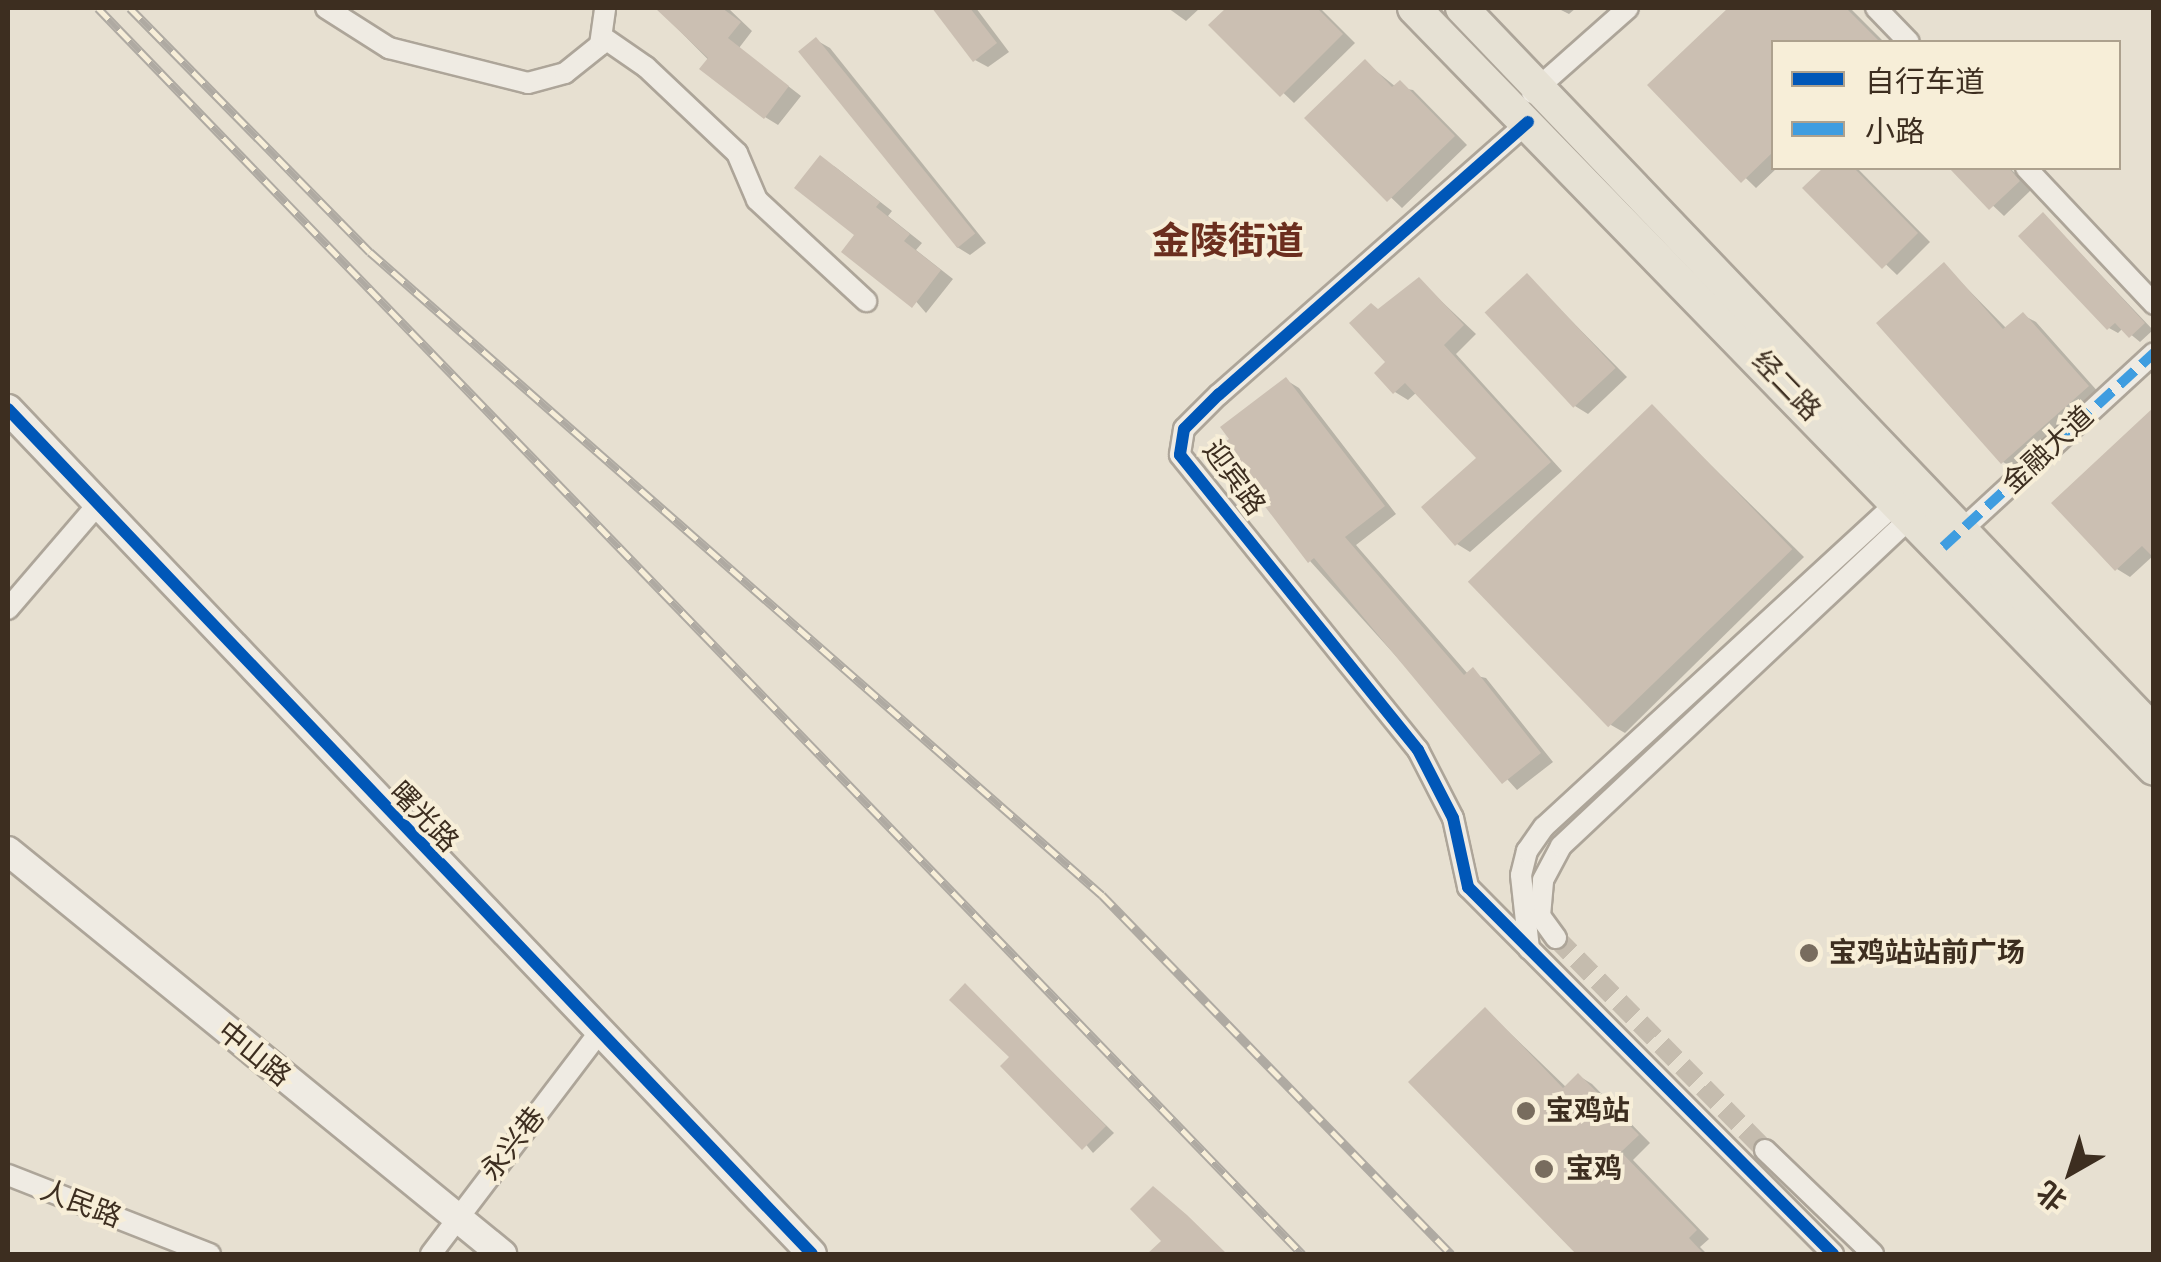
<!DOCTYPE html>
<html>
<head>
<meta charset="utf-8">
<style>
	body { margin:0 }
	#map { position:relative; width:2161px; height:1262px; overflow:hidden; background:#e7e0d1; font-family:"Roboto Serif","Noto Sans SC",serif }
	div>[style] { position:absolute }
	[style*='--x'] { left:calc(var(--x)*1px); top:calc(var(--y)*1px); width:calc(var(--w)*1px); rotate:calc(var(--a)*1deg) }
	.shadow>* { inset:0; background:#0003 }
	.building>* { inset:0; background:#cbbfb2; transform-origin:0 0 }
	.street-tunnel>* { height:20px; margin-top:-10px; transform-origin:0; background:repeating-linear-gradient(90deg,#c5bcae 0 20px,transparent 0 30px) }
	.roads { filter:drop-shadow(2px 0 #ada599) drop-shadow(-2px 0 #ada599) drop-shadow(0 2px #ada599) drop-shadow(0 -2px #ada599) }
	.street>* { height:20px; margin:-10px; padding:0 10px; transform-origin:10px; border-radius:10px; background:#efebe3 }
	.secondary>* { height:28px; margin:-14px; padding:0 14px; transform-origin:14px; border-radius:14px; background:#efebe3 }
	.primary>* { height:32px; margin:-16px; padding:0 16px; transform-origin:16px; border-radius:16px; background:#e6e1d4 }
	.rail>* { height:9px; margin-top:-4.5px; transform-origin:0; background:repeating-linear-gradient(90deg,#f7eed8 0 15px,#afaaa2 0 30px); box-sizing:border-box; border-block:2px solid #afaaa2 }
	.quiet>* { height:10px; margin-top:-5px; transform-origin:0; background:repeating-linear-gradient(90deg,#3f9de0 0 20px,transparent 0 30px) }
	.cycleway>* { height:12px; margin:-6px; padding:0 6px; transform-origin:6px; border-radius:6px; background:#0057b8 }
	.dots>* { width:28px; height:28px; translate:-50% -50%; box-sizing:border-box; border:5px solid #f7eed8; border-radius:50% }
	span { translate:-50% -50%; white-space:nowrap; text-align:center; line-height:1.15; -webkit-text-stroke:8px #f7eed8; paint-order:stroke }
	.street-label { font-size:28px; color:#3d2e20 }
	.poi-label { font-size:28px; color:#3d2e20; font-weight:700 }
	.left { translate:0 -50%; text-align:left }
	.district-label { font-size:38px; color:#6b2e1e; font-weight:700 }
	.frame { position:absolute; inset:0; border:10px solid #3d2e20; pointer-events:none }
	.legend { position:absolute; left:1771px; top:40px; width:350px; height:130px; box-sizing:border-box; background:#f7eed8; border:2px solid #ada18e; margin:0; padding:12px 18px; list-style:none; font-size:30px; color:#3d2e20 }
	.legend li { display:flex; align-items:center; gap:20px; height:50px }
	.legend b { width:50px; border:2px solid #ada18e }
	.north { position:absolute; left:2021px; top:1122px; width:100px; height:100px; -webkit-text-stroke:8px #f7eed8; paint-order:stroke; rotate:219deg; font-size:28px; font-weight:700; line-height:40px; text-align:center; color:#3d2e20 }
	.north::after { content:''; display:block; margin:auto; width:35px; height:45px; background:#3d2e20; clip-path:polygon(50% 0,100% 100%,50% 72%,0 100%) }
</style>
</head>
<body>
<div id="map">
	<div class="shadow">
		<div style="clip-path:polygon(657px 8px,728px 8px,752px 31px,739px 48px,801px 96px,778px 125px,765px 117px)"></div>
		<div style="clip-path:polygon(936px 8px,976px 8px,1009px 52px,988px 67px,975px 60px)"></div>
		<div style="clip-path:polygon(1168px 8px,1200px 8px,1186px 21px)"></div>
		<div style="clip-path:polygon(1229px 8px,1320px 8px,1355px 43px,1294px 103px,1212px 25px)"></div>
		<div style="clip-path:polygon(1557px 8px,1576px 8px,1569px 14px)"></div>
		<div style="clip-path:polygon(1731px 8px,1850px 8px,1884px 42px,1774px 42px,1777px 168px,1756px 188px,1650px 85px)"></div>
		<div style="clip-path:polygon(816px 40px,830px 48px,986px 243px,970px 255px,957px 247px)"></div>
		<div style="clip-path:polygon(1365px 62px,1396px 87px,1413px 90px,1467px 145px,1402px 208px,1308px 118px)"></div>
		<div style="clip-path:polygon(834px 166px,892px 211px,888px 216px,922px 243px,916px 250px,953px 279px,926px 313px,858px 234px)"></div>
		<div style="clip-path:polygon(1826px 168px,1857px 168px,1930px 242px,1897px 275px,1806px 188px)"></div>
		<div style="clip-path:polygon(1953px 168px,2010px 168px,2031px 190px,2004px 216px)"></div>
		<div style="clip-path:polygon(2044px 215px,2153px 330px,2140px 342px,2123px 328px,2118px 333px,2109px 328px)"></div>
		<div style="clip-path:polygon(1944px 265px,2007px 329px,2023px 315px,2036px 322px,2100px 394px,2016px 469px,2003px 462px)"></div>
		<div style="clip-path:polygon(1527px 276px,1627px 377px,1588px 414px,1575px 406px)"></div>
		<div style="clip-path:polygon(1419px 280px,1476px 334px,1456px 354px,1562px 471px,1470px 552px,1457px 544px,1480px 458px,1417px 392px,1408px 400px,1395px 392px,1389px 362px,1380px 311px)"></div>
		<div style="clip-path:polygon(1286px 380px,1299px 388px,1396px 514px,1356px 545px,1468px 674px,1486px 678px,1553px 762px,1517px 790px,1310px 561px)"></div>
		<div style="clip-path:polygon(1652px 407px,1804px 557px,1625px 733px,1611px 725px)"></div>
		<div style="clip-path:polygon(2154px 410px,2154px 555px,2130px 577px,2117px 569px)"></div>
		<div style="clip-path:polygon(965px 986px,1114px 1133px,1093px 1153px,1013px 1057px)"></div>
		<div style="clip-path:polygon(1486px 1010px,1567px 1088px,1579px 1076px,1592px 1084px,1650px 1143px,1633px 1160px,1709px 1239px,1700px 1247px,1707px 1254px,1579px 1254px,1412px 1082px)"></div>
	</div>
	<div class="building">
		<div style="clip-path:polygon(655px 8px,722px 8px,741px 22px,728px 38px,789px 86px,764px 119px,699px 69px,708px 58px)"></div>
		<div style="clip-path:polygon(932px 8px,970px 8px,997px 43px,973px 62px)"></div>
		<div style="clip-path:polygon(1226px 8px,1317px 8px,1343px 34px,1280px 97px,1208px 25px)"></div>
		<div style="clip-path:polygon(1728px 8px,1846px 8px,1880px 42px,1774px 42px,1774px 151px,1741px 183px,1647px 85px)"></div>
		<div style="left:816px;top:37px;width:253px;height:23px;rotate:51deg"></div>
		<div style="clip-path:polygon(1365px 59px,1392px 87px,1400px 80px,1455px 136px,1387px 202px,1304px 118px)"></div>
		<div style="clip-path:polygon(820px 155px,880px 202px,876px 207px,910px 234px,904px 241px,941px 270px,912px 308px,841px 252px,854px 235px,794px 188px)"></div>
		<div style="clip-path:polygon(1823px 168px,1854px 168px,1918px 233px,1882px 269px,1802px 188px)"></div>
		<div style="clip-path:polygon(1949px 168px,2009px 168px,2020px 181px,1989px 210px)"></div>
		<div style="clip-path:polygon(2043px 212px,2145px 323px,2129px 338px,2115px 323px,2107px 330px,2018px 236px)"></div>
		<div style="clip-path:polygon(1944px 262px,2003px 329px,2023px 312px,2089px 386px,2001px 464px,1876px 323px)"></div>
		<div style="left:1527px;top:273px;width:130px;height:58px;rotate:47deg"></div>
		<div style="clip-path:polygon(1419px 277px,1464px 325px,1444px 345px,1551px 462px,1455px 546px,1421px 507px,1476px 458px,1405px 383px,1393px 394px,1374px 373px,1385px 362px,1349px 323px,1371px 303px,1378px 309px)"></div>
		<div style="clip-path:polygon(1286px 377px,1385px 506px,1345px 537px,1464px 675px,1473px 667px,1541px 753px,1502px 784px,1314px 558px,1308px 563px,1219px 446px,1229px 439px,1220px 427px)"></div>
		<div style="left:1652px;top:404px;width:202px;height:256px;rotate:46deg"></div>
		<div style="clip-path:polygon(2154px 407px,2154px 558px,2142px 546px,2115px 571px,2051px 503px)"></div>
		<div style="clip-path:polygon(965px 983px,1106px 1126px,1082px 1150px,1000px 1066px,1009px 1057px,949px 1000px)"></div>
		<div style="clip-path:polygon(1485px 1007px,1563px 1088px,1578px 1073px,1639px 1135px,1621px 1152px,1697px 1230px,1689px 1238px,1704px 1254px,1576px 1254px,1408px 1082px)"></div>
		<div style="clip-path:polygon(1153px 1186px,1187px 1215px,1227px 1254px,1147px 1254px,1161px 1241px,1130px 1209px)"></div>
	</div>
	<div class="street-tunnel">
		<div style="--x:1556;--y:938;--w:298;--a:45.4"></div>
	</div>
	<div class="roads">
		<div class="street">
			<div style="--x:326;--y:8;--w:75;--a:32.4"></div>
			<div style="--x:389;--y:48;--w:143;--a:14.1"></div>
			<div style="--x:528;--y:83;--w:38;--a:-15"></div>
			<div style="--x:565;--y:73;--w:45;--a:-38.7"></div>
			<div style="--x:600;--y:45;--w:37;--a:-82"></div>
			<div style="--x:1876;--y:8;--w:47;--a:45.9"></div>
			<div style="--x:604;--y:38;--w:51;--a:34.6"></div>
			<div style="--x:646;--y:67;--w:125;--a:43.4"></div>
			<div style="--x:737;--y:153;--w:51;--a:66.9"></div>
			<div style="--x:757;--y:200;--w:149;--a:42.8"></div>
			<div style="--x:1532;--y:93;--w:128;--a:-41.5"></div>
			<div style="--x:1528;--y:122;--w:412;--a:138.6"></div>
			<div style="--x:1219;--y:394;--w:49;--a:135"></div>
			<div style="--x:1184;--y:429;--w:26;--a:99"></div>
			<div style="--x:1180;--y:455;--w:379;--a:51.1"></div>
			<div style="--x:1418;--y:750;--w:76;--a:62.8"></div>
			<div style="--x:1453;--y:818;--w:71;--a:77.7"></div>
			<div style="--x:1468;--y:887;--w:518;--a:45.16"></div>
			<div style="--x:2026;--y:168;--w:187;--a:46.7"></div>
			<div style="--x:1953;--y:538;--w:273;--a:-42.6"></div>
			<div style="--x:8;--y:609;--w:137;--a:-49.4"></div>
			<div style="--x:1556;--y:938;--w:27;--a:-126"></div>
			<div style="--x:1540;--y:916;--w:36;--a:-85"></div>
			<div style="--x:1543;--y:880;--w:38;--a:-62"></div>
			<div style="--x:1561;--y:846;--w:487;--a:-43.2"></div>
			<div style="--x:1529;--y:949;--w:74;--a:-96.2"></div>
			<div style="--x:1521;--y:875;--w:25;--a:-76"></div>
			<div style="--x:1527;--y:851;--w:29;--a:-55"></div>
			<div style="--x:1544;--y:827;--w:486;--a:-42.6"></div>
			<div style="--x:1765;--y:1150;--w:150;--a:43.9"></div>
			<div style="--x:8;--y:1175;--w:217;--a:21.4"></div>
			<div style="--x:431;--y:1254;--w:275;--a:-52.8"></div>
		</div>
		<div class="secondary">
			<div style="--x:8;--y:409;--w:1166;--a:46.42"></div>
			<div style="--x:8;--y:851;--w:638;--a:39.21"></div>
		</div>
		<div class="primary">
			<div style="--x:1414;--y:8;--w:1061;--a:45.8"></div>
			<div style="--x:1462;--y:8;--w:1002;--a:46.29"></div>
		</div>
	</div>
	<div class="rail">
		<div style="--x:98;--y:8;--w:1733;--a:45.98"></div>
		<div style="--x:130;--y:8;--w:342;--a:45.5"></div>
		<div style="--x:370;--y:252;--w:974;--a:41.3"></div>
		<div style="--x:1102;--y:895;--w:501;--a:45.81"></div>
	</div>
	<div class="quiet">
		<div style="--x:1943;--y:547;--w:287;--a:-42.6"></div>
	</div>
	<div class="cycleway">
		<div style="--x:1528;--y:122;--w:412;--a:138.6"></div>
		<div style="--x:1219;--y:394;--w:49;--a:135"></div>
		<div style="--x:1184;--y:429;--w:26;--a:99"></div>
		<div style="--x:1180;--y:455;--w:379;--a:51.1"></div>
		<div style="--x:1418;--y:750;--w:76;--a:62.8"></div>
		<div style="--x:1453;--y:818;--w:71;--a:77.7"></div>
		<div style="--x:1468;--y:887;--w:518;--a:45.16"></div>
		<div style="--x:8;--y:409;--w:1166;--a:46.42"></div>
	</div>
	<div class="dots">
		<div style="left:1809px;top:953px;background:#786c5e"></div>
		<div style="left:1526px;top:1111px;background:#786c5e"></div>
		<div style="left:1544px;top:1169px;background:#786c5e"></div>
	</div>
	<div class="street-label">
		<span style="left:1786px;top:386px;rotate:46deg">经二路</span>
		<span style="left:2048px;top:450px;rotate:-43deg">金融大道</span>
		<span style="left:1234px;top:478px;rotate:54deg">迎宾路</span>
		<span style="left:424px;top:817px;rotate:46deg">曙光路</span>
		<span style="left:254px;top:1054px;rotate:39deg">中山路</span>
		<span style="left:513px;top:1144px;rotate:-52deg">永兴巷</span>
		<span style="left:81px;top:1204px;rotate:21deg">人民路</span>
	</div>
	<div class="poi-label">
		<span class="left" style="left:1829px;top:953px">宝鸡站站前广场</span>
		<span class="left" style="left:1546px;top:1111px">宝鸡站</span>
		<span class="left" style="left:1566px;top:1169px">宝鸡</span>
	</div>
	<div class="district-label">
		<span style="left:1228px;top:242px">金陵街道</span>
	</div>
	<div class="frame"></div>
	<ul class="legend">
	<li><b style="height:12px;background:#0057b8"></b>自行车道</li>
	<li><b style="height:12px;background:#3f9de0"></b>小路</li>
	</ul>
	<div class="north">北</div>
</div>
</body>
</html>
